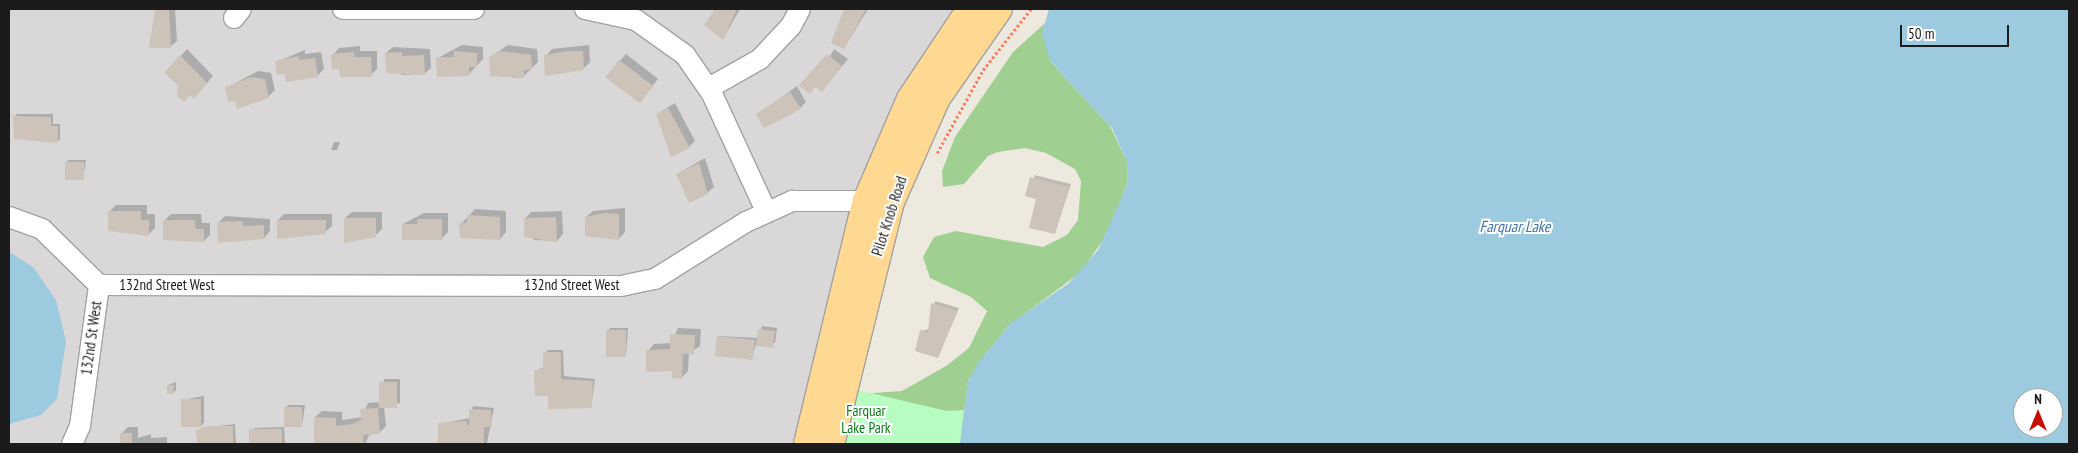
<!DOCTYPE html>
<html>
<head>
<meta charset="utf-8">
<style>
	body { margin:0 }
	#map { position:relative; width:2078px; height:453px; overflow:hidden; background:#ede9df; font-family:"PT Sans Narrow",sans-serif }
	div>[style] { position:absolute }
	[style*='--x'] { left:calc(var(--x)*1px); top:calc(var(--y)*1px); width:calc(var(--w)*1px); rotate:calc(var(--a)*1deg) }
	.residential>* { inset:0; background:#d9d7d7 }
	.forest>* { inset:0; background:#9fcf91 }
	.park>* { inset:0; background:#b7fcc1 }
	.water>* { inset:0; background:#9ccade }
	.shadow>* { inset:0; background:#0003 }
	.building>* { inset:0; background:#cdc3b8; transform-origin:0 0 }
	.path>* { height:2.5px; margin-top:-1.25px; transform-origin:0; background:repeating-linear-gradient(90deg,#ff7a5e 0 2.5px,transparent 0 5px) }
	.roads { filter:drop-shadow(1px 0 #a2a2a2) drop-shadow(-1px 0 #a2a2a2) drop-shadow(0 1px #a2a2a2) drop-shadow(0 -1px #a2a2a2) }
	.minor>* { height:20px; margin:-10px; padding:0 10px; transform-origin:10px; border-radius:10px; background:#fff }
	.major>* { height:26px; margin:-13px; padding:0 13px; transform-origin:13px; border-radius:13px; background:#ffd892 }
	span { translate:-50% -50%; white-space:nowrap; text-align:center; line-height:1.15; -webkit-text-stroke:4px #fff; paint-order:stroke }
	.street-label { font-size:15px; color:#1b1b1b }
	.park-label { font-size:15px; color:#057c17 }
	.water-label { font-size:16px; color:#4371ae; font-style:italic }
	.frame { position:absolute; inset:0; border:10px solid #1b1b1b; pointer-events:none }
	.north { position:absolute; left:2013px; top:388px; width:50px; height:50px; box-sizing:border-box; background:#fff; border:1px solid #a4a4a4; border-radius:50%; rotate:0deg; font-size:14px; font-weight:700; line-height:20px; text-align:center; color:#1b1b1b }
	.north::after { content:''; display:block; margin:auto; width:18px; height:22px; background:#c50e00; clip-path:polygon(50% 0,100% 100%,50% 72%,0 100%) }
	.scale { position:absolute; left:1900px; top:25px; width:109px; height:22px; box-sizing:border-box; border:2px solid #1b1b1b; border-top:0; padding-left:6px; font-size:15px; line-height:18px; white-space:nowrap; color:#1b1b1b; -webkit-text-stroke:4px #fff; paint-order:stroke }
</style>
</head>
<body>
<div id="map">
	<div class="residential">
		<div style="clip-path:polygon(9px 9px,970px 9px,807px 444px,9px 444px)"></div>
	</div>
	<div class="forest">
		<div style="clip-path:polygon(1044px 24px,1050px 61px,1110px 126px,1128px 164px,1127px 184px,1107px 234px,1081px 272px,1007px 327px,968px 381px,960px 444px,860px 444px,873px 393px,902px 391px,946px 366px,969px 348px,987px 311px,971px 297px,930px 278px,923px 257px,934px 237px,956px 231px,1043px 247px,1067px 235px,1078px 220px,1081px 181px,1075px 169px,1046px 153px,1025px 148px,998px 152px,988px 156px,964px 184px,943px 187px,942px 171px,955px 137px,1013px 52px)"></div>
	</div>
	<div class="park">
		<div style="clip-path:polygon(858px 390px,947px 411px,964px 410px,960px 444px,831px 444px)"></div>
	</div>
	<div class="water">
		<div style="clip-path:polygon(evenodd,1049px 9px,2069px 9px,2069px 444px,960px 444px,968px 381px,980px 360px,1011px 323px,1069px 283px,1098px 250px,1127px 185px,1128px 164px,1112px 128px,1050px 61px,1042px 33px,1049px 9px,2023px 398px,2053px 398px,2053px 428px,2023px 428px,2023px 398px)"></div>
		<div style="clip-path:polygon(9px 252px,33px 267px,56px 300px,66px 341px,57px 399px,41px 415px,9px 424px)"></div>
	</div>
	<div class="shadow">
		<div style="clip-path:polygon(156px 9px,175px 9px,177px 41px,170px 47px,151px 47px)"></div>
		<div style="clip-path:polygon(716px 9px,740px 9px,723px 39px,705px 25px)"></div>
		<div style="clip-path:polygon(846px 9px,868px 9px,844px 48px,832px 43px)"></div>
		<div style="clip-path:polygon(462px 45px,483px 47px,483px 59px,469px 74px,438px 58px)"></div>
		<div style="clip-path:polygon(508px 45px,537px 49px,538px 62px,523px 77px,512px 78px,490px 57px)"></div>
		<div style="clip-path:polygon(589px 45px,590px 62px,583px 69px,546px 56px,552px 49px)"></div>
		<div style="clip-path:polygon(360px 46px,360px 51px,377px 51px,377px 69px,371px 75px,341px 67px,333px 55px,339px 48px)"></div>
		<div style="clip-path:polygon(393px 47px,430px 49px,431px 68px,424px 74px,402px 75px,386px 53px)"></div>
		<div style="clip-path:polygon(187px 49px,213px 76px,200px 91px,180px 85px,166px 73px)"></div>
		<div style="clip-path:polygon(834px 49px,848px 59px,822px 91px,816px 86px,810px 92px)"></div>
		<div style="clip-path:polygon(305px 50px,305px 54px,321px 52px,324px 69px,317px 76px,286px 72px,276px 62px)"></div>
		<div style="clip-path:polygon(626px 54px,658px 79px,646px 94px,606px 77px)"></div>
		<div style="clip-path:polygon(258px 71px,271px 73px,275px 90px,269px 96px,236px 99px,226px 88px)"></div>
		<div style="clip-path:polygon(797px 86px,806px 102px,800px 108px,758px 115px)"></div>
		<div style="clip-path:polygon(675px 103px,695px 141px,689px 147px,657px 114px)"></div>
		<div style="clip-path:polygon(17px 114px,53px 114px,53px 124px,60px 124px,60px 139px,57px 142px,14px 117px)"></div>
		<div style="clip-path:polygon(334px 142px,340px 142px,337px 150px,331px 150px)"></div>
		<div style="clip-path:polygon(705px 158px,714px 187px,707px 193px,677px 174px)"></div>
		<div style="clip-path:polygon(69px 160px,86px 160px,83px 179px,66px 162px)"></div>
		<div style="clip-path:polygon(1034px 175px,1071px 184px,1055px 233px,1037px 198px)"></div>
		<div style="clip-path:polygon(116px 205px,147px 205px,147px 214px,155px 214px,155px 228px,148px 235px,109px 212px)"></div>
		<div style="clip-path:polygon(625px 208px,625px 232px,619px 239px,586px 217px,593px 211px)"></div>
		<div style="clip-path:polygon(475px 209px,506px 211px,506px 232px,500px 239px,461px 224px)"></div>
		<div style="clip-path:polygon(562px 211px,563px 234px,557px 241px,534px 240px,525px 219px,531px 212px)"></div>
		<div style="clip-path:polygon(352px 212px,382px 212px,382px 229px,375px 236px,345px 218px)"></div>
		<div style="clip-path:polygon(424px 213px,448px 213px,448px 232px,441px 239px,403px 224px)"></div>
		<div style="clip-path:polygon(171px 214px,201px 214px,202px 223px,210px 223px,210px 235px,204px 241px,164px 221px)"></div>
		<div style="clip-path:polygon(284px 214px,332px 214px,332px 226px,325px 232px,278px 220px)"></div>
		<div style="clip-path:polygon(225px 216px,270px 219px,270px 231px,264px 238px,219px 222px)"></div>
		<div style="clip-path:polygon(935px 301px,959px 308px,938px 357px,921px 331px,929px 329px)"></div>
		<div style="clip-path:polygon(762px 326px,777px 328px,775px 343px,756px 344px,751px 360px,719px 336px,758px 338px)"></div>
		<div style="clip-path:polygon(610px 328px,628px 328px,626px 355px,608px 331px)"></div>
		<div style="clip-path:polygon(678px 328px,701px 329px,700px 346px,689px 353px,688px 371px,682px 377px,648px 351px,654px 344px,671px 343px)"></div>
		<div style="clip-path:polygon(547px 350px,563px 350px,564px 376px,595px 379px,591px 407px,549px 395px,536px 371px,544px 367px)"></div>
		<div style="clip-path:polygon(384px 379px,400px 379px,400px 403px,384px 406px,386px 426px,379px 433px,370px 433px,365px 444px,316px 444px,315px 417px,322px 411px,342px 412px,342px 420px,362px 417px,368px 403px,381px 402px)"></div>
		<div style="clip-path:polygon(176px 382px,176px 390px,173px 393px,168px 385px)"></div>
		<div style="clip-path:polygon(204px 396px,204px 423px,201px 426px,182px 400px)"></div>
		<div style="clip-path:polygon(288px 405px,305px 405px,302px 425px,285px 408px)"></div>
		<div style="clip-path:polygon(473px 406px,494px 408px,487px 443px,440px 444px,439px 424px,470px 418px)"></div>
		<div style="clip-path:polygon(235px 424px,236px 444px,198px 444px,201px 428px)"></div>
		<div style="clip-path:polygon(128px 427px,138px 427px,138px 438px,151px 434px,151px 438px,167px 437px,167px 444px,122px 444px,121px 434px)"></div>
		<div style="clip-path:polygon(284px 427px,285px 444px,251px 444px,254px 428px)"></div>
	</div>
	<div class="building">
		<div style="clip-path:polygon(155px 9px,169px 9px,171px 48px,149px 48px)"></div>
		<div style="clip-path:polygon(715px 9px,737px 9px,723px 40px,704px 25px)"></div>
		<div style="clip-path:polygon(844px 9px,866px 9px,844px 49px,831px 43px)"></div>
		<div style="clip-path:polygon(454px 51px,477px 53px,477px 67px,469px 67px,469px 76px,437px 77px,436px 57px,454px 57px)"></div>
		<div style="clip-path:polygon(500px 51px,531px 55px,532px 69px,524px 70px,524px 78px,490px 76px,489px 57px)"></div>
		<div style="clip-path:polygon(567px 51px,583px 51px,584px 70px,545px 76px,544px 55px)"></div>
		<div style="clip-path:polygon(354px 52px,354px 57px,371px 57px,372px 77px,340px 77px,339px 69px,332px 69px,331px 54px)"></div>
		<div style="clip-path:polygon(402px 52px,402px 56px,424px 55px,425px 75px,386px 73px,385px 53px)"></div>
		<div style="clip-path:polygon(827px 54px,842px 66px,822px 92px,815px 87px,810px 94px,799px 85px)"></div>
		<div style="clip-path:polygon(180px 55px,207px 83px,194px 99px,190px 95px,184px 102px,177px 96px,178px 85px,164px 73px)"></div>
		<div style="clip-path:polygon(299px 56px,299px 60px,315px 58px,318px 77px,286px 82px,285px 74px,277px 75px,275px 61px)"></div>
		<div style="left:619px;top:60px;width:43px;height:22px;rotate:37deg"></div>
		<div style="clip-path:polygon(251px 77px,265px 79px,269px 98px,237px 109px,235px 101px,228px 102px,225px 87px)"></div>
		<div style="clip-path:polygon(790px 92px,801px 109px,764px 128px,756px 114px)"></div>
		<div style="clip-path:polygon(668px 108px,690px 148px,671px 157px,656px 114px)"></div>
		<div style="clip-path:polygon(13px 116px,51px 117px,51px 126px,58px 126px,58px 143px,14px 139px)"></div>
		<div style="left:65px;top:162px;width:19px;height:18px"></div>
		<div style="clip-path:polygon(699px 163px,708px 194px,689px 203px,676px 174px)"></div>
		<div style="clip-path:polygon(1030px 177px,1069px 187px,1055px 234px,1029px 228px,1036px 199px,1025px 196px)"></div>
		<div style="clip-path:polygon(108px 211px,141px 211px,141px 220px,149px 220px,149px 236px,108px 231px)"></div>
		<div style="clip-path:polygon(605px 213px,619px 214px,619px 240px,585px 236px,585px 217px)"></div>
		<div style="clip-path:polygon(467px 215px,500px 217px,500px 240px,460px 238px,459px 223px,467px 223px)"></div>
		<div style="clip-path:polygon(556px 217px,557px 242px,524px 237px,524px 218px)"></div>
		<div style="clip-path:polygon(344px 218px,376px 218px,376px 237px,344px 243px)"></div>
		<div style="clip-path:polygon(417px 219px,442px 219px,442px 240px,402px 240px,402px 224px,417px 224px)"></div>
		<div style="clip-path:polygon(163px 220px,195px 220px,196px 229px,204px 229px,204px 242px,163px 240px)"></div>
		<div style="clip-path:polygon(277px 220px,326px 220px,326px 234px,277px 239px)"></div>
		<div style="clip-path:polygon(243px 221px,243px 226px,264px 225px,264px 239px,218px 243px,217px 222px)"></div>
		<div style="clip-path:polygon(931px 303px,957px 311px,938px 358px,915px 351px,920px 330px,928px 332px)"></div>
		<div style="left:758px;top:329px;width:17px;height:17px;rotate:7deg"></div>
		<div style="left:626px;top:330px;width:27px;height:20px;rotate:90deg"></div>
		<div style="clip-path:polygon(670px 334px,695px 335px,694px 354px,683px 354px,682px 379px,672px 378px,672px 371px,646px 372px,646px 350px,670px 349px)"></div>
		<div style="left:717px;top:336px;width:38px;height:20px;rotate:6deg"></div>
		<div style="clip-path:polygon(543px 352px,561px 352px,561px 379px,593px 381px,592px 408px,548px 409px,548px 396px,535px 396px,534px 370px,543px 369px)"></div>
		<div style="left:379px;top:382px;width:18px;height:26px"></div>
		<div style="clip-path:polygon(167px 385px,174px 385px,173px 394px,167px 394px)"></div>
		<div style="left:181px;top:399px;width:20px;height:28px"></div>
		<div style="left:284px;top:407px;width:18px;height:20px"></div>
		<div style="clip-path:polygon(378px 408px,380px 434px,363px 435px,364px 444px,314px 444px,314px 417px,336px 418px,336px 426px,352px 424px,361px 420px,360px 409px)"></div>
		<div style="clip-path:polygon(469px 409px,491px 410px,492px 427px,484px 427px,484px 444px,438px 444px,438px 423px,465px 421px,469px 426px)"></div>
		<div style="clip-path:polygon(209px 426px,233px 426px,233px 444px,197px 444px,196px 430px)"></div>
		<div style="left:282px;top:429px;width:15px;height:33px;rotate:90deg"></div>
		<div style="left:120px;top:433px;width:12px;height:11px"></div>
	</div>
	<div class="path">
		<div style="--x:937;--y:153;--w:95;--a:-61"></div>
		<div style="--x:983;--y:70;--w:78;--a:-51.8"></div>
	</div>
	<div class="roads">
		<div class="minor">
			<div style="--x:343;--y:9;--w:131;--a:0"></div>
			<div style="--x:585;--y:9;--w:52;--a:12.2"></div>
			<div style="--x:636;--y:20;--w:60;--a:35.5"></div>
			<div style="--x:685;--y:55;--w:47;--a:55.3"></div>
			<div style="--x:712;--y:94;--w:129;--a:65.2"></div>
			<div style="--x:234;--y:18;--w:11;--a:-52"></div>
			<div style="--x:709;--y:88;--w:59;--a:-29.6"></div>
			<div style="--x:760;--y:59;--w:45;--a:-46.8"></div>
			<div style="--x:791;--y:26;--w:19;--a:-62"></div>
			<div style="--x:9;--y:217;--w:35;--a:20"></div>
			<div style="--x:42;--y:229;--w:80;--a:44.5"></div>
			<div style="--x:99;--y:285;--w:522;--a:0.11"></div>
			<div style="--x:621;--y:286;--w:35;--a:-12"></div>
			<div style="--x:655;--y:279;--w:107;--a:-32.1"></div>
			<div style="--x:746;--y:222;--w:51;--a:-24.5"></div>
			<div style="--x:792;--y:201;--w:74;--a:0"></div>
			<div style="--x:72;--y:444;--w:20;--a:-66"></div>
			<div style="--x:80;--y:426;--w:142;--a:-82.3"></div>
		</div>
		<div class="major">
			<div style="--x:807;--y:444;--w:250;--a:-76.4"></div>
			<div style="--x:866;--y:201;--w:111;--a:-66.7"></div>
			<div style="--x:910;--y:99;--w:108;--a:-56.3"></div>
			<div style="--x:831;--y:444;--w:249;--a:-76.1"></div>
			<div style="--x:891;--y:202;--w:114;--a:-66.1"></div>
			<div style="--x:937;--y:98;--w:108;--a:-55.1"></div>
		</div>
	</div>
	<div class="street-label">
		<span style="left:889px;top:216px;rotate:-72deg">Pilot Knob Road</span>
		<span style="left:167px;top:285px">132nd Street West</span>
		<span style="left:572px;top:285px">132nd Street West</span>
		<span style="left:91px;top:338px;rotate:-82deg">132nd St West</span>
	</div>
	<div class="park-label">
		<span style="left:866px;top:419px">Farquar<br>Lake Park</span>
	</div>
	<div class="water-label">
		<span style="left:1515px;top:226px">Farquar Lake</span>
	</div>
	<div class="frame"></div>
	<div class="north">N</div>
	<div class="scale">50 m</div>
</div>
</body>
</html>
